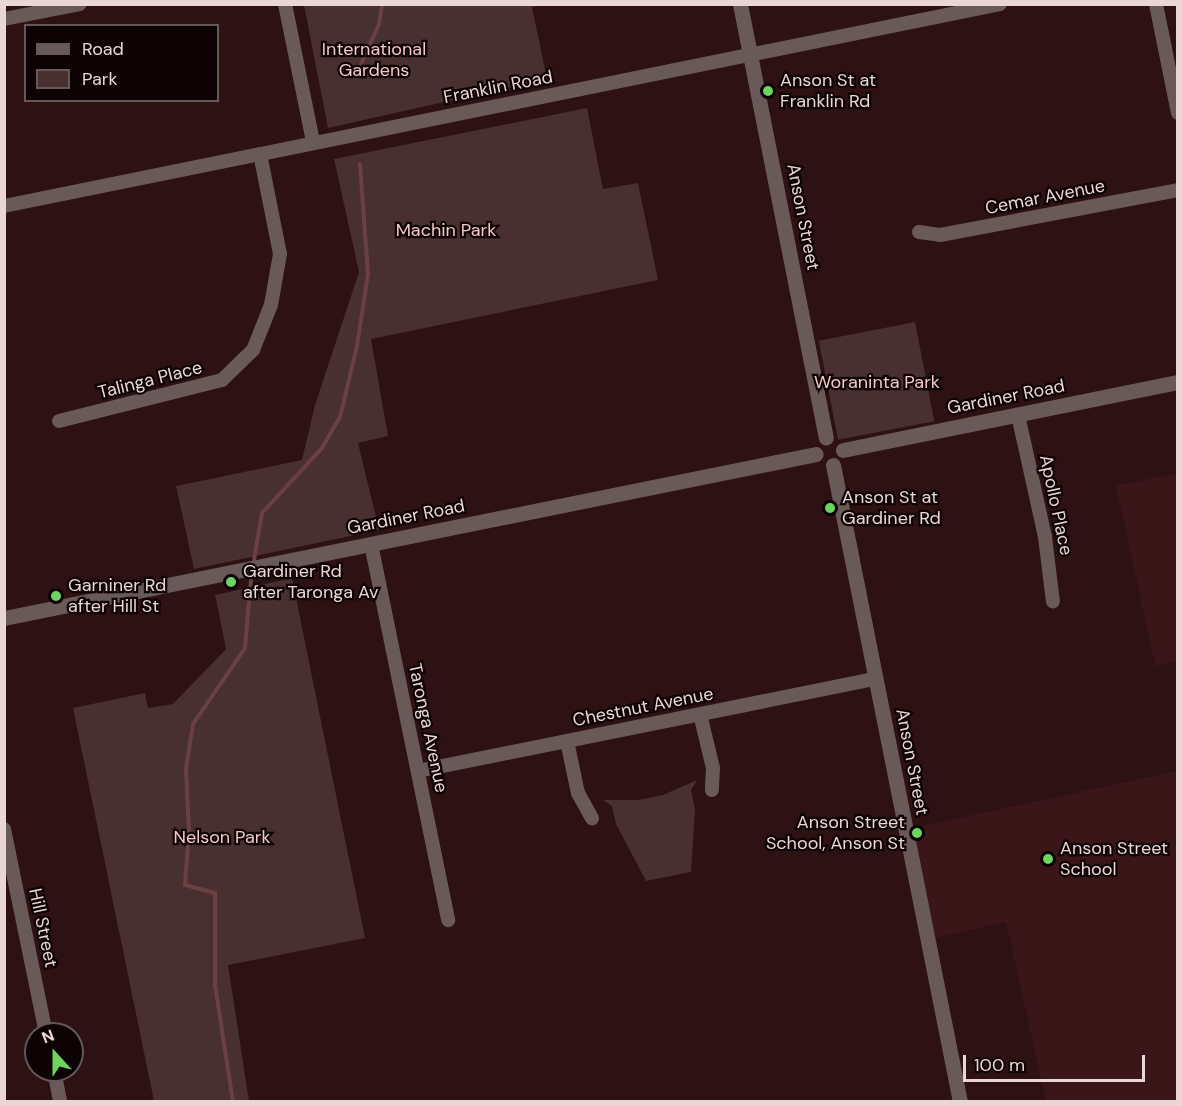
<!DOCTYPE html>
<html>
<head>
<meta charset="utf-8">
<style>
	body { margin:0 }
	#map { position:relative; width:1182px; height:1106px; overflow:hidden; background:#2d1113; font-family:"DM Sans",sans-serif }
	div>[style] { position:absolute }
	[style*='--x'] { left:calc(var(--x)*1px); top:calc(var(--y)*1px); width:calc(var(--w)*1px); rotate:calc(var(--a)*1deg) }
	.built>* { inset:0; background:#3a1619 }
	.green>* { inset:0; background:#482f30; transform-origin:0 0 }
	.stream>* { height:4px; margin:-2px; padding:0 2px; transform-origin:2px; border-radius:2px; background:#6a4041 }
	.minor>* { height:14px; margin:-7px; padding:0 7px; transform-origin:7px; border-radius:7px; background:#695959 }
	.tertiary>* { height:15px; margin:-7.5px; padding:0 7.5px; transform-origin:7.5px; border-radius:7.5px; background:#695959 }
	.dots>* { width:16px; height:16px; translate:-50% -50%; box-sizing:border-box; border:3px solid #0d0304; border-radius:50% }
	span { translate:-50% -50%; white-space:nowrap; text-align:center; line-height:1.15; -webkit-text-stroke:4.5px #0d0304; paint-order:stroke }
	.park-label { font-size:18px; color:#f6c8c8 }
	.poi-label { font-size:18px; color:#ebd6d6 }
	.left { translate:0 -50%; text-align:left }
	.right { translate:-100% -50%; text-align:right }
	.street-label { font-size:18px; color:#ebd6d6 }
	.frame { position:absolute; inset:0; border:6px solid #ebd6d6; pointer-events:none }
	.legend { position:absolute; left:24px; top:24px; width:195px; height:78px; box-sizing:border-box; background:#0d0304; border:2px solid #665758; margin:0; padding:8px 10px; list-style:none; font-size:18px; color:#ebd6d6 }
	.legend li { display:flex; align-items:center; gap:12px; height:30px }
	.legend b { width:30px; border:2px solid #665758 }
	.north { position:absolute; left:24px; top:1022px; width:60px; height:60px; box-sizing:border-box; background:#0d0304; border:2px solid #665758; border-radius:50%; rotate:339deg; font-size:16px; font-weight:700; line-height:24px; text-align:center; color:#ebd6d6 }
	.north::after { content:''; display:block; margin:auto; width:21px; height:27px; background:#6ed360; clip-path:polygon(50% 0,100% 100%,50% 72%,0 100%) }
	.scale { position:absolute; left:963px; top:1055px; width:182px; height:27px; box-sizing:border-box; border:3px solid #ebd6d6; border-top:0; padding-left:8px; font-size:18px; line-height:21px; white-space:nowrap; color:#ebd6d6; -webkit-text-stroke:4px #0d0304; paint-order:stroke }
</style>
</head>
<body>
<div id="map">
	<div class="built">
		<div style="clip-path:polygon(1177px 474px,1177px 661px,1155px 666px,1116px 485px)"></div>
		<div style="clip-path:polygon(1177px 771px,1177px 1101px,1046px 1101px,1006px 922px,935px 938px,912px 828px)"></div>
	</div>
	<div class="green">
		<div style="clip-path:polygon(304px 5px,542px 5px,532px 7px,547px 79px,328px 128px)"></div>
		<div style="clip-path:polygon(587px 108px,603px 189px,638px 183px,658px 280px,371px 339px,388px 436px,358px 443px,379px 530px,194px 569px,176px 486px,302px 460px,315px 405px,359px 272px,334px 159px)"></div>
		<div style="left:915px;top:322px;width:101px;height:98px;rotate:79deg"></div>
		<div style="clip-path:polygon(292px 578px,365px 938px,228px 965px,249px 1101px,154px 1101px,73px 708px,145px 693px,148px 708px,173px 704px,226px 649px,215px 595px)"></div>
		<div style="clip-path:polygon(697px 780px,691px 790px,695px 809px,691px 872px,646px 881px,616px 824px,612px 806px,603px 800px,639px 800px,663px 795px)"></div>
	</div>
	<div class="stream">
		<div style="--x:359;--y:69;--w:49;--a:-66"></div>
		<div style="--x:379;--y:24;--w:20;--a:-81"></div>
		<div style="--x:254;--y:560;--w:48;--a:-80.3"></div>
		<div style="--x:262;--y:513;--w:88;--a:-47.3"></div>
		<div style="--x:322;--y:448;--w:36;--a:-60"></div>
		<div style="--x:340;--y:417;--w:73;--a:-76.5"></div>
		<div style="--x:357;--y:346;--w:73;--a:-81.3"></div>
		<div style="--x:368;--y:274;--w:110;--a:-94.2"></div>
		<div style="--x:233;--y:1102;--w:118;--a:-98.7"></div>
		<div style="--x:215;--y:985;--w:92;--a:-90"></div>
		<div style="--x:215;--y:893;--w:31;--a:-165"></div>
		<div style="--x:185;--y:885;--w:54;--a:-85.8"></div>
		<div style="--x:189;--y:831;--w:62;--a:-92.8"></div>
		<div style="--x:186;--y:769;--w:46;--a:-81.2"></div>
		<div style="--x:193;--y:724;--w:92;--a:-55.6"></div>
		<div style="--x:245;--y:648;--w:68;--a:-85"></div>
	</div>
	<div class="minor">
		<div style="--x:285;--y:4;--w:141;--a:78.5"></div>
		<div style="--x:1156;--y:4;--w:111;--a:78.6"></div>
		<div style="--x:4;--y:19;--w:77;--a:-11.2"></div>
		<div style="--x:4;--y:206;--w:1016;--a:-11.46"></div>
		<div style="--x:919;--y:232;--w:21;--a:8"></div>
		<div style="--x:940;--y:235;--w:242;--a:-10.7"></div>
		<div style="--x:1018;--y:415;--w:125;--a:77.5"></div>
		<div style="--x:1045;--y:537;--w:65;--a:83"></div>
		<div style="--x:59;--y:421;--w:168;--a:-14.1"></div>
		<div style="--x:222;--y:380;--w:43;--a:-44.1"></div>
		<div style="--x:253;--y:350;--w:48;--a:-68.2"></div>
		<div style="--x:271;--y:305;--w:52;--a:-80"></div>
		<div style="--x:280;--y:254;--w:102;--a:-101.3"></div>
		<div style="--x:371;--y:544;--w:384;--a:78.4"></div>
		<div style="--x:700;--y:714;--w:56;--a:76.5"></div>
		<div style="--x:713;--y:768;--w:22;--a:93"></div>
		<div style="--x:567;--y:741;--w:53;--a:78.1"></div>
		<div style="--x:578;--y:793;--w:29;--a:61"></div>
		<div style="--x:418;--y:771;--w:467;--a:-11.4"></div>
		<div style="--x:4;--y:829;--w:209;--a:78.4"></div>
		<div style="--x:54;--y:1070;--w:33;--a:79"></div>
	</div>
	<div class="tertiary">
		<div style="--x:740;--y:4;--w:442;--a:78.8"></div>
		<div style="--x:843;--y:450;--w:342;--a:-11.5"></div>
		<div style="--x:833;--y:465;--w:650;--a:78.72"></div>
		<div style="--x:4;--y:618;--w:828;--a:-11.42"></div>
	</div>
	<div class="dots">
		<div style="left:768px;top:91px;background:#6ed360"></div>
		<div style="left:830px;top:508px;background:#6ed360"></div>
		<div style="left:231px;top:582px;background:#6ed360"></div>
		<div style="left:56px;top:596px;background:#6ed360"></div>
		<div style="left:917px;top:833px;background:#6ed360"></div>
		<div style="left:1048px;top:859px;background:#6ed360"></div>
	</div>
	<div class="park-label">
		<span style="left:374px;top:60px">International<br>Gardens</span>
		<span style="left:446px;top:230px">Machin Park</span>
		<span style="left:877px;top:382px">Woraninta Park</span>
		<span style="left:222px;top:837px">Nelson Park</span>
	</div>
	<div class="poi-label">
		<span class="left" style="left:780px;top:91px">Anson St at<br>Franklin Rd</span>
		<span class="left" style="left:842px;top:508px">Anson St at<br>Gardiner Rd</span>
		<span class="left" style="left:243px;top:582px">Gardiner Rd<br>after Taronga Av</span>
		<span class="left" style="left:68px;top:596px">Garniner Rd<br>after Hill St</span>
		<span class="right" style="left:905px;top:833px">Anson Street<br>School, Anson St</span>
		<span class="left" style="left:1060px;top:859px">Anson Street<br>School</span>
	</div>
	<div class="street-label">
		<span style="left:498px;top:87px;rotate:-11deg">Franklin Road</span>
		<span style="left:1045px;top:197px;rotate:-11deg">Cemar Avenue</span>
		<span style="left:803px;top:217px;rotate:79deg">Anson Street</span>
		<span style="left:150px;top:380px;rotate:-14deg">Talinga Place</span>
		<span style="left:1006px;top:397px;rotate:-11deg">Gardiner Road</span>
		<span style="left:1056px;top:505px;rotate:78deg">Apollo Place</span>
		<span style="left:406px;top:517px;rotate:-11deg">Gardiner Road</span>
		<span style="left:643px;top:707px;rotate:-11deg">Chestnut Avenue</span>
		<span style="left:428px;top:728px;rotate:78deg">Taronga Avenue</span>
		<span style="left:912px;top:762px;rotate:79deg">Anson Street</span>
		<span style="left:43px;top:928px;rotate:78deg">Hill Street</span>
	</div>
	<div class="frame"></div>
	<ul class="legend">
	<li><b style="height:8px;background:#695959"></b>Road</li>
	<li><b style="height:16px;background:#482f30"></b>Park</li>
	</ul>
	<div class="north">N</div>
	<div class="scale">100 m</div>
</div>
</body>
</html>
